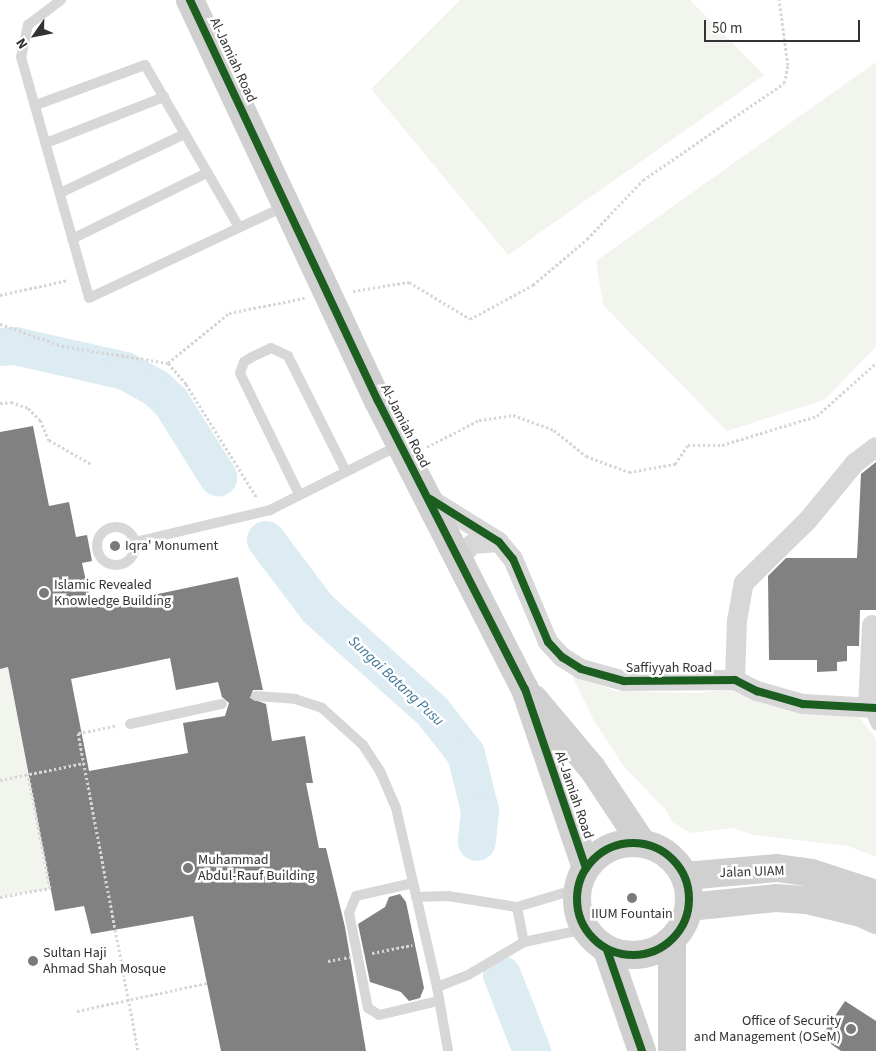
<!DOCTYPE html>
<html>
<head>
<meta charset="utf-8">
<style>
	body { margin:0 }
	#map { position:relative; width:876px; height:1051px; overflow:hidden; background:#fff; font-family:"Source Sans 3",sans-serif }
	div>[style] { position:absolute }
	[style*='--x'] { left:calc(var(--x)*1px); top:calc(var(--y)*1px); width:calc(var(--w)*1px); rotate:calc(var(--a)*1deg) }
	.green>* { inset:0; background:#f1f5ed }
	.river>* { height:38px; margin:-19px; padding:0 19px; transform-origin:19px; border-radius:19px; background:#ddebf3 }
	.building>* { inset:0; background:#818181 }
	.path>* { height:3px; margin-top:-1.5px; transform-origin:0; background:repeating-linear-gradient(90deg,#d6d6d6 0 2.5px,transparent 0 5px) }
	.lane>* { height:10px; margin:-5px; padding:0 5px; transform-origin:5px; border-radius:5px; background:#d7d7d7 }
	.lane>.ring { margin:-5px; padding:0; box-sizing:content-box; background:none; border:10px solid #d7d7d7; border-radius:50% }
	.street>* { height:20px; margin:-10px; padding:0 10px; transform-origin:10px; border-radius:10px; background:#d7d7d7 }
	.secondary>* { height:28px; margin:-14px; padding:0 14px; transform-origin:14px; border-radius:14px; background:#d0d0d0 }
	.secondary>.ring { margin:-14px; padding:0; box-sizing:content-box; background:none; border:28px solid #d0d0d0; border-radius:50% }
	.path-bridge>* { height:3px; margin-top:-1.5px; transform-origin:0; background:repeating-linear-gradient(90deg,#d6d6d6 0 2.5px,transparent 0 5px) }
	.cycleway>* { height:8px; margin:-4px; padding:0 4px; transform-origin:4px; border-radius:4px; background:#1b5e20 }
	.cycleway>.ring { margin:-4px; padding:0; box-sizing:content-box; background:none; border:8px solid #1b5e20; border-radius:50% }
	.dots>* { width:14px; height:14px; translate:-50% -50%; box-sizing:border-box; border:2px solid #fff; border-radius:50% }
	span { translate:-50% -50%; white-space:nowrap; text-align:center; line-height:1.15; -webkit-text-stroke:5px #fff; paint-order:stroke }
	.street-label { font-size:14px; color:#333 }
	.poi-label { font-size:14px; color:#333 }
	.left { translate:0 -50%; text-align:left }
	.right { translate:-100% -50%; text-align:right }
	.water-label { font-size:15px; color:#3f7597; font-style:italic }
	.north { position:absolute; left:10px; top:10px; width:50px; height:50px; -webkit-text-stroke:4px #fff; paint-order:stroke; rotate:237deg; font-size:14px; font-weight:700; line-height:20px; text-align:center; color:#333 }
	.north::after { content:''; display:block; margin:auto; width:18px; height:22px; background:#333; clip-path:polygon(50% 0,100% 100%,50% 72%,0 100%) }
	.scale { position:absolute; left:704px; top:20px; width:156px; height:22px; box-sizing:border-box; border:2px solid #333; border-top:0; padding-left:6px; font-size:15px; line-height:18px; white-space:nowrap; color:#333; -webkit-text-stroke:4px #fff; paint-order:stroke }
</style>
</head>
<body>
<div id="map">
	<div class="green">
		<div style="clip-path:polygon(460px 0,690px 0,764px 75px,508px 255px,371px 89px)"></div>
		<div style="clip-path:polygon(876px 62px,876px 347px,824px 400px,727px 431px,603px 305px,596px 261px)"></div>
		<div style="clip-path:polygon(8px 667px,50px 888px,0 897px,0 669px)"></div>
		<div style="clip-path:polygon(572px 675px,616px 691px,700px 693px,732px 688px,858px 715px,876px 739px,876px 857px,848px 846px,754px 835px,733px 828px,691px 833px,672px 822px,665px 809px,625px 768px,594px 721px)"></div>
	</div>
	<div class="river">
		<div style="--x:0;--y:347;--w:15;--a:-4"></div>
		<div style="--x:15;--y:346;--w:113;--a:12.8"></div>
		<div style="--x:125;--y:371;--w:35;--a:29"></div>
		<div style="--x:156;--y:388;--w:21;--a:43"></div>
		<div style="--x:171;--y:402;--w:89;--a:57.9"></div>
		<div style="--x:266;--y:540;--w:86;--a:53"></div>
		<div style="--x:318;--y:609;--w:154;--a:41.8"></div>
		<div style="--x:433;--y:712;--w:53;--a:51.8"></div>
		<div style="--x:466;--y:754;--w:59;--a:76.2"></div>
		<div style="--x:480;--y:811;--w:31;--a:96"></div>
		<div style="--x:502;--y:975;--w:82;--a:68.5"></div>
	</div>
	<div class="building">
		<div style="clip-path:polygon(evenodd,33px 426px,49px 506px,69px 502px,76px 537px,87px 535px,92px 561px,82px 563px,92px 608px,238px 577px,263px 690px,253px 690px,250px 698px,266px 704px,272px 741px,305px 736px,313px 783px,306px 783px,319px 848px,326px 848px,345px 927px,366px 1051px,221px 1051px,193px 916px,91px 934px,84px 906px,55px 911px,8px 667px,0 669px,0 432px,33px 426px,170px 658px,176px 690px,218px 682px,222px 697px,229px 703px,225px 716px,183px 723px,188px 753px,89px 771px,71px 679px,170px 658px)"></div>
		<div style="clip-path:polygon(876px 462px,876px 610px,860px 610px,859px 646px,847px 646px,847px 661px,837px 662px,837px 671px,817px 672px,817px 660px,769px 660px,768px 576px,786px 558px,857px 558px,861px 474px)"></div>
		<div style="clip-path:polygon(400px 894px,406px 902px,424px 988px,420px 998px,409px 1001px,401px 992px,370px 982px,358px 924px,385px 907px,389px 897px)"></div>
		<div style="clip-path:polygon(845px 1001px,876px 1021px,876px 1051px,841px 1051px,821px 1037px)"></div>
	</div>
	<div class="path">
		<div style="--x:353;--y:291;--w:57;--a:-9.1"></div>
		<div style="--x:409;--y:282;--w:71;--a:31.2"></div>
		<div style="--x:470;--y:319;--w:72;--a:-28.4"></div>
		<div style="--x:533;--y:285;--w:71;--a:-40.4"></div>
		<div style="--x:587;--y:239;--w:81;--a:-46.5"></div>
		<div style="--x:643;--y:180;--w:171;--a:-34.5"></div>
		<div style="--x:784;--y:83;--w:18;--a:-77"></div>
		<div style="--x:788;--y:65;--w:66;--a:-97.9"></div>
		<div style="--x:0;--y:295;--w:70;--a:-12.4"></div>
		<div style="--x:0;--y:324;--w:66;--a:19.5"></div>
		<div style="--x:62;--y:346;--w:107;--a:9.1"></div>
		<div style="--x:168;--y:363;--w:79;--a:-39.3"></div>
		<div style="--x:229;--y:313;--w:77;--a:-11.2"></div>
		<div style="--x:168;--y:363;--w:28;--a:49"></div>
		<div style="--x:186;--y:384;--w:134;--a:58.1"></div>
		<div style="--x:0;--y:403;--w:11;--a:-5"></div>
		<div style="--x:11;--y:402;--w:18;--a:19"></div>
		<div style="--x:28;--y:408;--w:17;--a:45"></div>
		<div style="--x:40;--y:420;--w:22;--a:66"></div>
		<div style="--x:49;--y:440;--w:48;--a:29.7"></div>
		<div style="--x:427;--y:447;--w:59;--a:-27.4"></div>
		<div style="--x:479;--y:420;--w:34;--a:-8"></div>
		<div style="--x:513;--y:415;--w:44;--a:20.1"></div>
		<div style="--x:554;--y:430;--w:41;--a:39.1"></div>
		<div style="--x:586;--y:456;--w:46;--a:20.4"></div>
		<div style="--x:629;--y:472;--w:47;--a:-9.9"></div>
		<div style="--x:675;--y:464;--w:23;--a:-56"></div>
		<div style="--x:688;--y:445;--w:34;--a:0"></div>
		<div style="--x:722;--y:445;--w:99;--a:-17"></div>
		<div style="--x:817;--y:416;--w:79;--a:-41.9"></div>
		<div style="--x:115;--y:726;--w:38;--a:169"></div>
		<div style="--x:78;--y:733;--w:324;--a:79.3"></div>
		<div style="--x:0;--y:780;--w:86;--a:-11.4"></div>
		<div style="--x:0;--y:897;--w:51;--a:-10.2"></div>
		<div style="--x:50;--y:888;--w:116;--a:-100.9"></div>
		<div style="--x:372;--y:953;--w:41;--a:-11.3"></div>
		<div style="--x:328;--y:961;--w:15;--a:-11"></div>
		<div style="--x:77;--y:1011;--w:133;--a:-12.2"></div>
	</div>
	<div class="lane">
		<div style="--x:61;--y:0;--w:41;--a:142.9"></div>
		<div style="--x:28;--y:25;--w:33;--a:102"></div>
		<div style="--x:21;--y:57;--w:250;--a:74.2"></div>
		<div style="--x:89;--y:298;--w:217;--a:-25.1"></div>
		<div style="--x:36;--y:105;--w:116;--a:-20.2"></div>
		<div style="--x:145;--y:65;--w:187;--a:59.9"></div>
		<div style="--x:46;--y:143;--w:127;--a:-21.3"></div>
		<div style="--x:60;--y:193;--w:138;--a:-25.3"></div>
		<div style="--x:72;--y:239;--w:150;--a:-26.1"></div>
		<div style="--x:298;--y:492;--w:132;--a:-116"></div>
		<div style="--x:240;--y:373;--w:12;--a:-70"></div>
		<div style="--x:244;--y:362;--w:9;--a:-32"></div>
		<div style="--x:252;--y:357;--w:21;--a:-25"></div>
		<div style="--x:271;--y:348;--w:19;--a:25"></div>
		<div style="--x:288;--y:356;--w:127;--a:63.4"></div>
		<div class="ring" style="left:97px;top:527px;width:28px;height:28px"></div>
		<div style="--x:135;--y:542;--w:139;--a:-13.3"></div>
		<div style="--x:270;--y:510;--w:145;--a:-26.6"></div>
		<div style="--x:256;--y:696;--w:39;--a:4"></div>
		<div style="--x:295;--y:699;--w:28;--a:18"></div>
		<div style="--x:322;--y:708;--w:55;--a:42.1"></div>
		<div style="--x:363;--y:745;--w:31;--a:57"></div>
		<div style="--x:380;--y:771;--w:40;--a:66.6"></div>
		<div style="--x:396;--y:808;--w:184;--a:77.1"></div>
		<div style="--x:437;--y:987;--w:65;--a:80.2"></div>
		<div style="--x:868;--y:707;--w:20;--a:66"></div>
		<div style="--x:130;--y:724;--w:94;--a:-12.3"></div>
		<div style="--x:413;--y:883;--w:58;--a:167.2"></div>
		<div style="--x:356;--y:896;--w:18;--a:112"></div>
		<div style="--x:349;--y:913;--w:97;--a:78.7"></div>
		<div style="--x:368;--y:1008;--w:13;--a:32"></div>
		<div style="--x:379;--y:1015;--w:61;--a:-13.3"></div>
		<div style="--x:416;--y:897;--w:32;--a:-2"></div>
		<div style="--x:448;--y:896;--w:70;--a:9.1"></div>
		<div style="--x:517;--y:907;--w:63;--a:-16.7"></div>
		<div style="--x:517;--y:907;--w:36;--a:79"></div>
		<div style="--x:437;--y:987;--w:33;--a:-21"></div>
		<div style="--x:468;--y:975;--w:65;--a:-30.5"></div>
		<div style="--x:524;--y:942;--w:62;--a:-12"></div>
	</div>
	<div class="street">
		<div style="--x:430;--y:499;--w:81;--a:31.9"></div>
		<div style="--x:499;--y:542;--w:22;--a:51"></div>
		<div style="--x:513;--y:559;--w:90;--a:67.1"></div>
		<div style="--x:548;--y:642;--w:21;--a:47"></div>
		<div style="--x:562;--y:657;--w:22;--a:32"></div>
		<div style="--x:581;--y:669;--w:45;--a:15.6"></div>
		<div style="--x:624;--y:681;--w:111;--a:-0.5"></div>
		<div style="--x:735;--y:680;--w:25;--a:27"></div>
		<div style="--x:757;--y:691;--w:48;--a:15.8"></div>
		<div style="--x:803;--y:704;--w:73;--a:3.1"></div>
		<div style="--x:460;--y:558;--w:18;--a:-49"></div>
		<div style="--x:472;--y:544;--w:27;--a:-4"></div>
		<div style="--x:735;--y:680;--w:59;--a:-88.1"></div>
		<div style="--x:737;--y:621;--w:39;--a:-80"></div>
		<div style="--x:744;--y:583;--w:90;--a:-44.5"></div>
		<div style="--x:808;--y:520;--w:74;--a:-50.5"></div>
		<div style="--x:855;--y:463;--w:26;--a:-37"></div>
		<div style="--x:868;--y:707;--w:82;--a:-87.2"></div>
	</div>
	<div class="secondary">
		<div style="--x:190;--y:0;--w:443;--a:64.9"></div>
		<div style="--x:378;--y:401;--w:323;--a:63"></div>
		<div style="--x:525;--y:689;--w:189;--a:71.2"></div>
		<div style="--x:534;--y:699;--w:90;--a:50"></div>
		<div style="--x:592;--y:768;--w:90;--a:56.3"></div>
		<div class="ring" style="left:577px;top:843px;width:84px;height:84px"></div>
		<div style="--x:685;--y:876;--w:92;--a:-5"></div>
		<div style="--x:777;--y:868;--w:35;--a:8"></div>
		<div style="--x:812;--y:873;--w:67;--a:18.2"></div>
		<div style="--x:689;--y:907;--w:87;--a:-5.9"></div>
		<div style="--x:776;--y:898;--w:30;--a:4"></div>
		<div style="--x:806;--y:900;--w:57;--a:13.3"></div>
		<div style="--x:861;--y:913;--w:17;--a:25"></div>
		<div style="--x:672;--y:941;--w:110;--a:90"></div>
		<div style="--x:607;--y:950;--w:107;--a:70.9"></div>
	</div>
	<div class="path-bridge">
		<div style="--x:344;--y:958;--w:21;--a:-11"></div>
	</div>
	<div class="cycleway">
		<div style="--x:190;--y:0;--w:443;--a:64.9"></div>
		<div style="--x:378;--y:401;--w:323;--a:63"></div>
		<div style="--x:525;--y:689;--w:189;--a:71.2"></div>
		<div style="--x:430;--y:499;--w:81;--a:31.9"></div>
		<div style="--x:499;--y:542;--w:22;--a:51"></div>
		<div style="--x:513;--y:559;--w:90;--a:67.1"></div>
		<div style="--x:548;--y:642;--w:21;--a:47"></div>
		<div style="--x:562;--y:657;--w:22;--a:32"></div>
		<div style="--x:581;--y:669;--w:45;--a:15.6"></div>
		<div style="--x:624;--y:681;--w:111;--a:-0.5"></div>
		<div style="--x:735;--y:680;--w:25;--a:27"></div>
		<div style="--x:757;--y:691;--w:48;--a:15.8"></div>
		<div style="--x:803;--y:704;--w:73;--a:3.1"></div>
		<div class="ring" style="left:577px;top:843px;width:104px;height:104px"></div>
		<div style="--x:607;--y:950;--w:107;--a:70.9"></div>
	</div>
	<div class="dots">
		<div style="left:115px;top:546px;background:#7a7a7a"></div>
		<div style="left:44px;top:593px;background:#7a7a7a"></div>
		<div style="left:188px;top:868px;background:#7a7a7a"></div>
		<div style="left:632px;top:898px;background:#7a7a7a"></div>
		<div style="left:33px;top:961px;background:#7a7a7a"></div>
		<div style="left:851px;top:1029px;background:#7a7a7a"></div>
	</div>
	<div class="street-label">
		<span style="left:233px;top:60px;rotate:65deg">Al-Jamiah Road</span>
		<span style="left:405px;top:426px;rotate:63deg">Al-Jamiah Road</span>
		<span style="left:669px;top:668px">Saffiyyah Road</span>
		<span style="left:574px;top:795px;rotate:71deg">Al-Jamiah Road</span>
		<span style="left:752px;top:872px;rotate:-2deg">Jalan UIAM</span>
	</div>
	<div class="poi-label">
		<span class="left" style="left:125px;top:546px">Iqra' Monument</span>
		<span class="left" style="left:54px;top:593px">Islamic Revealed<br>Knowledge Building</span>
		<span class="left" style="left:198px;top:868px">Muhammad<br>Abdul-Rauf Building</span>
		<span style="left:632px;top:914px">IIUM Fountain</span>
		<span class="left" style="left:43px;top:961px">Sultan Haji<br>Ahmad Shah Mosque</span>
		<span class="right" style="left:841px;top:1029px">Office of Security<br>and Management (OSeM)</span>
	</div>
	<div class="water-label">
		<span style="left:396px;top:681px;rotate:43deg">Sungai Batang Pusu</span>
	</div>
	<div class="north">N</div>
	<div class="scale">50 m</div>
</div>
</body>
</html>
